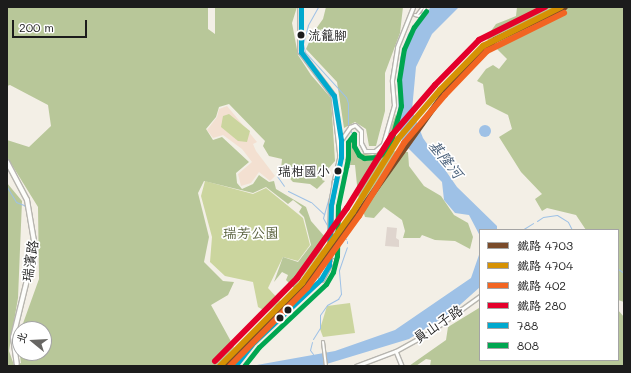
<!DOCTYPE html>
<html>
<head>
<meta charset="utf-8">
<style>
	body { margin:0 }
	#map { position:relative; width:631px; height:373px; overflow:hidden; background:#f3efe6; font-family:Mali,"LXGW WenKai TC",sans-serif }
	div>[style] { position:absolute }
	[style*='--x'] { left:calc(var(--x)*1px); top:calc(var(--y)*1px); width:calc(var(--w)*1px); rotate:calc(var(--a)*1deg) }
	.built>* { inset:0; background:#f3e0d1 }
	.industrial>* { inset:0; background:#dfd5ce }
	.green>* { inset:0; background:#cbd59e }
	.forest>* { inset:0; background:#b8c799 }
	.water>* { inset:0; background:#9ec1e6 }
	.round { border-radius:50% }
	.stream>* { height:1px; margin:-0.5px; padding:0 0.5px; transform-origin:0.5px; border-radius:0.5px; background:#9ec1e6 }
	.roads { filter:drop-shadow(1px 0 #b7b5af) drop-shadow(-1px 0 #b7b5af) drop-shadow(0 1px #b7b5af) drop-shadow(0 -1px #b7b5af) }
	.pedestrian>* { height:2px; margin:-1px; padding:0 1px; transform-origin:1px; border-radius:1px; background:#fdfdfb }
	.minor>* { height:2.5px; margin:-1.25px; padding:0 1.25px; transform-origin:1.25px; border-radius:1.25px; background:#fdfdfb }
	.tertiary>* { height:3px; margin:-1.5px; padding:0 1.5px; transform-origin:1.5px; border-radius:1.5px; background:#fdfdfb }
	.secondary>* { height:3.5px; margin:-1.75px; padding:0 1.75px; transform-origin:1.75px; border-radius:1.75px; background:#fdfdfb }
	.primary>* { height:4px; margin:-2px; padding:0 2px; transform-origin:2px; border-radius:2px; background:#fdfdfb }
	.bridges { filter:drop-shadow(1px 0 #b7b5af) drop-shadow(-1px 0 #b7b5af) drop-shadow(0 1px #b7b5af) drop-shadow(0 -1px #b7b5af) }
	.secondary-bridge>* { height:3.5px; margin:-1.75px; padding:0 1.75px; transform-origin:1.75px; border-radius:1.75px; background:#fdfdfb }
	.bus-1>* { height:5px; margin:-2.5px; padding:0 2.5px; transform-origin:2.5px; border-radius:2.5px; background:#00a9ce }
	.bus-2>* { height:5px; margin:-2.5px; padding:0 2.5px; transform-origin:2.5px; border-radius:2.5px; background:#00a651 }
	.rail-1>* { height:6px; margin:-3px; padding:0 3px; transform-origin:3px; border-radius:3px; background:#7a4b2a }
	.rail-2>* { height:6px; margin:-3px; padding:0 3px; transform-origin:3px; border-radius:3px; background:#d69104 }
	.rail-3>* { height:6px; margin:-3px; padding:0 3px; transform-origin:3px; border-radius:3px; background:#f26522 }
	.rail-4>* { height:6px; margin:-3px; padding:0 3px; transform-origin:3px; border-radius:3px; background:#e4002b }
	.dots>* { width:11px; height:11px; translate:-50% -50%; box-sizing:border-box; border:2px solid #fff; border-radius:50% }
	span { translate:-50% -50%; white-space:nowrap; text-align:center; line-height:1.15; -webkit-text-stroke:3.5px #fff; paint-order:stroke }
	.bus-label { font-size:13px; color:#1c1c1c }
	.left { translate:0 -50%; text-align:left }
	.right { translate:-100% -50%; text-align:right }
	.park-label { font-size:14px; color:#555d39 }
	.street-label { font-size:14px; color:#1c1c1c }
	.water-label { font-size:15px; color:#465d77; font-style:italic }
	.frame { position:absolute; inset:0; border:8px solid #1c1c1c; pointer-events:none }
	.legend { position:absolute; left:479px; top:229px; width:140px; height:132px; box-sizing:border-box; background:#fff; border:1px solid #a4a4a4; margin:0; padding:5px 7px; list-style:none; font-size:12px; color:#1c1c1c }
	.legend li { display:flex; align-items:center; gap:8px; height:20px }
	.legend b { width:20px; border:1px solid #a4a4a4 }
	.north { position:absolute; left:12px; top:321px; width:40px; height:40px; box-sizing:border-box; background:#fff; border:1px solid #a4a4a4; border-radius:50%; rotate:288deg; font-size:11px; font-weight:700; line-height:16px; text-align:center; color:#1c1c1c }
	.north::after { content:''; display:block; margin:auto; width:14px; height:18px; background:#676663; clip-path:polygon(50% 0,100% 100%,50% 72%,0 100%) }
	.scale { position:absolute; left:12px; top:20px; width:75px; height:18px; box-sizing:border-box; border:2px solid #1c1c1c; border-top:0; padding-left:5px; font-size:12px; line-height:14px; white-space:nowrap; color:#1c1c1c; -webkit-text-stroke:3px #fff; paint-order:stroke }
</style>
</head>
<body>
<div id="map">
	<div class="built">
		<div style="clip-path:polygon(227px 106px,257px 142px,253px 144px,256px 151px,275px 176px,270px 181px,259px 172px,251px 183px,241px 186px,238px 174px,252px 162px,242px 149px,223px 135px,213px 138px,207px 130px,217px 117px,219px 109px)"></div>
	</div>
	<div class="industrial">
		<div style="clip-path:polygon(387px 227px,397px 228px,396px 238px,399px 240px,399px 247px,385px 246px)"></div>
	</div>
	<div class="green">
		<div style="clip-path:polygon(229px 114px,250px 131px,247px 142px,238px 141px,221px 127px,223px 116px)"></div>
		<div style="clip-path:polygon(205px 181px,253px 194px,266px 188px,303px 218px,310px 245px,298px 261px,283px 257px,268px 288px,281px 302px,267px 312px,258px 307px,253px 282px,225px 276px,210px 262px,212px 237px,201px 196px)"></div>
		<div style="clip-path:polygon(350px 303px,355px 333px,323px 337px,320px 329px,327px 306px)"></div>
	</div>
	<div class="forest">
		<div style="clip-path:polygon(7px 7px,208px 7px,208px 29px,215px 34px,215px 7px,297px 7px,292px 23px,298px 55px,311px 75px,331px 98px,335px 161px,328px 169px,322px 180px,325px 181px,317px 189px,310px 184px,293px 182px,281px 169px,282px 159px,269px 156px,263px 146px,265px 141px,229px 104px,219px 107px,216px 117px,206px 129px,213px 140px,222px 137px,249px 162px,236px 173px,237px 183px,242px 189px,253px 184px,259px 175px,269px 182px,274px 181px,276px 189px,306px 207px,311px 221px,325px 237px,322px 250px,294px 288px,286px 280px,288px 275px,282px 272px,274px 282px,283px 257px,298px 262px,311px 245px,304px 217px,299px 212px,302px 207px,293px 200px,288px 204px,266px 187px,253px 193px,204px 181px,198px 193px,209px 237px,204px 262px,223px 281px,234px 282px,228px 295px,211px 305px,234px 347px,218px 366px,7px 366px,7px 183px,22px 201px,18px 298px,9px 351px,14px 365px,21px 363px,18px 341px,20px 333px,20px 353px,44px 353px,44px 329px,21px 329px,39px 279px,38px 207px,7px 157px,7px 140px,29px 147px,51px 126px,48px 105px,10px 85px,7px 86px)"></div>
		<div style="clip-path:polygon(326px 7px,403px 7px,400px 33px,385px 73px,385px 111px,376px 146px,369px 146px,366px 129px,355px 122px,344px 128px,337px 82px,306px 49px,313px 33px,323px 19px)"></div>
		<div style="clip-path:polygon(517px 7px,624px 7px,624px 302px,618px 300px,618px 230px,586px 230px,576px 215px,547px 208px,542px 211px,535px 199px,542px 194px,521px 172px,499px 137px,512px 129px,508px 115px,486px 104px,483px 84px,477px 81px,486px 69px,493px 65px,499px 69px,507px 59px,486px 38px,496px 24px,516px 16px)"></div>
		<div style="clip-path:polygon(396px 114px,396px 135px,390px 151px,408px 152px,409px 166px,424px 186px,441px 196px,454px 215px,468px 223px,473px 237px,470px 249px,455px 241px,435px 240px,422px 235px,420px 238px,403px 238px,405px 231px,402px 220px,384px 207px,374px 218px,365px 217px,358px 195px,355px 165px,350px 165px,345px 160px,351px 136px,356px 139px,358px 153px,373px 155px,383px 149px)"></div>
		<div style="clip-path:polygon(479px 308px,480px 360px,618px 360px,618px 310px,624px 317px,624px 366px,430px 366px,431px 360px,426px 359px,416px 366px,409px 366px,446px 340px,448px 327px)"></div>
	</div>
	<div class="water">
		<div style="clip-path:polygon(431px 7px,459px 7px,432px 34px,416px 67px,412px 110px,423px 138px,457px 187px,497px 226px,497px 230px,480px 230px,480px 236px,469px 215px,455px 213px,444px 200px,442px 182px,402px 142px,398px 114px,400px 58px,408px 34px)"></div>
		<div class="round" style="left:479px;top:125px;width:12px;height:12px"></div>
		<div style="clip-path:polygon(480px 252px,480px 287px,452px 312px,409px 339px,320px 366px,251px 366px,335px 351px,395px 330px,471px 278px)"></div>
	</div>
	<div class="stream">
		<div style="--x:318;--y:7;--w:21;--a:119"></div>
		<div style="--x:308;--y:25;--w:20;--a:105"></div>
		<div style="--x:303;--y:44;--w:8;--a:76"></div>
		<div style="--x:305;--y:52;--w:61;--a:47.7"></div>
		<div style="--x:346;--y:97;--w:6;--a:72"></div>
		<div style="--x:348;--y:103;--w:23;--a:90"></div>
		<div style="--x:340;--y:174;--w:11;--a:-38"></div>
		<div style="--x:349;--y:167;--w:27;--a:-88"></div>
		<div style="--x:350;--y:140;--w:6;--a:-59"></div>
		<div style="--x:353;--y:135;--w:6;--a:-121"></div>
		<div style="--x:277;--y:176;--w:12;--a:55"></div>
		<div style="--x:7;--y:187;--w:17;--a:59"></div>
		<div style="--x:16;--y:202;--w:9;--a:21"></div>
		<div style="--x:24;--y:205;--w:6;--a:59"></div>
		<div style="--x:288;--y:191;--w:25;--a:26"></div>
		<div style="--x:311;--y:202;--w:18;--a:43"></div>
		<div style="--x:537;--y:221;--w:7;--a:-34"></div>
		<div style="--x:543;--y:217;--w:14;--a:-8"></div>
		<div style="--x:557;--y:215;--w:13;--a:32"></div>
		<div style="--x:568;--y:222;--w:9;--a:63"></div>
		<div style="--x:327;--y:225;--w:8;--a:-120"></div>
		<div style="--x:323;--y:218;--w:44;--a:-74.1"></div>
		<div style="--x:333;--y:230;--w:16;--a:35"></div>
		<div style="--x:522;--y:230;--w:13;--a:-32"></div>
		<div style="--x:347;--y:243;--w:2;--a:-90"></div>
		<div style="--x:618;--y:269;--w:7;--a:34"></div>
		<div style="--x:313;--y:339;--w:13;--a:-58"></div>
		<div style="--x:320;--y:328;--w:13;--a:-90"></div>
		<div style="--x:320;--y:315;--w:12;--a:-55"></div>
		<div style="--x:327;--y:305;--w:13;--a:-29"></div>
		<div style="--x:338;--y:299;--w:6;--a:-59"></div>
		<div style="--x:341;--y:294;--w:24;--a:-95"></div>
		<div style="--x:339;--y:270;--w:24;--a:-71"></div>
		<div style="--x:312;--y:342;--w:8;--a:104"></div>
		<div style="--x:310;--y:350;--w:5;--a:53"></div>
	</div>
	<div class="roads">
		<div class="pedestrian">
			<div style="--x:415;--y:15;--w:4;--a:14"></div>
			<div style="--x:419;--y:16;--w:4;--a:-27"></div>
			<div style="--x:423;--y:14;--w:7;--a:-74"></div>
			<div style="--x:417;--y:15;--w:10;--a:-53"></div>
			<div style="--x:323;--y:342;--w:24;--a:83"></div>
		</div>
		<div class="minor">
			<div style="--x:322;--y:280;--w:22;--a:-63"></div>
			<div style="--x:297;--y:299;--w:33;--a:-44"></div>
			<div style="--x:278;--y:306;--w:8;--a:45"></div>
			<div style="--x:396;--y:351;--w:16;--a:68"></div>
			<div style="--x:356;--y:366;--w:43;--a:-20.6"></div>
			<div style="--x:396;--y:351;--w:39;--a:-29"></div>
			<div style="--x:430;--y:332;--w:62;--a:-35.8"></div>
		</div>
		<div class="tertiary">
			<div style="--x:341;--y:140;--w:16;--a:-55"></div>
			<div style="--x:350;--y:127;--w:5;--a:-22"></div>
			<div style="--x:355;--y:125;--w:8;--a:45"></div>
			<div style="--x:361;--y:131;--w:12;--a:90"></div>
			<div style="--x:361;--y:143;--w:9;--a:63"></div>
			<div style="--x:365;--y:151;--w:10;--a:0"></div>
			<div style="--x:375;--y:151;--w:11;--a:-41"></div>
			<div style="--x:383;--y:144;--w:41;--a:-74.2"></div>
			<div style="--x:394;--y:105;--w:25;--a:-95"></div>
			<div style="--x:392;--y:80;--w:33;--a:-81"></div>
			<div style="--x:397;--y:47;--w:43;--a:-68.2"></div>
		</div>
		<div class="secondary">
			<div style="--x:301;--y:7;--w:45;--a:90"></div>
			<div style="--x:301;--y:52;--w:55;--a:53.1"></div>
			<div style="--x:334;--y:96;--w:61;--a:83.5"></div>
			<div style="--x:341;--y:157;--w:26;--a:103"></div>
			<div style="--x:235;--y:366;--w:31;--a:-52"></div>
			<div style="--x:254;--y:342;--w:92;--a:-43.2"></div>
		</div>
		<div class="primary">
			<div style="--x:7;--y:162;--w:43;--a:62.2"></div>
			<div style="--x:27;--y:200;--w:48;--a:80.3"></div>
			<div style="--x:35;--y:247;--w:93;--a:103.7"></div>
			<div style="--x:13;--y:337;--w:27;--a:82"></div>
		</div>
	</div>
	<div class="bridges">
		<div class="secondary-bridge">
			<div style="--x:321;--y:279;--w:21;--a:-65"></div>
			<div style="--x:330;--y:260;--w:55;--a:-89"></div>
			<div style="--x:331;--y:205;--w:23;--a:-80"></div>
		</div>
	</div>
	<div class="bus-1">
		<div style="--x:235;--y:366;--w:31;--a:-52"></div>
		<div style="--x:254;--y:342;--w:92;--a:-43.2"></div>
		<div style="--x:321;--y:279;--w:16;--a:-60"></div>
		<div style="--x:329;--y:265;--w:60;--a:-88.1"></div>
		<div style="--x:331;--y:205;--w:49;--a:-78.2"></div>
		<div style="--x:341;--y:157;--w:17;--a:-90"></div>
		<div style="--x:341;--y:140;--w:45;--a:-99"></div>
		<div style="--x:334;--y:96;--w:55;--a:-126.9"></div>
		<div style="--x:301;--y:52;--w:45;--a:-90"></div>
	</div>
	<div class="bus-2">
		<div style="--x:244;--y:366;--w:24;--a:-52"></div>
		<div style="--x:259;--y:347;--w:92;--a:-43.2"></div>
		<div style="--x:326;--y:284;--w:14;--a:-60"></div>
		<div style="--x:333;--y:272;--w:16;--a:-76"></div>
		<div style="--x:337;--y:256;--w:50;--a:-88.9"></div>
		<div style="--x:338;--y:206;--w:49;--a:-78.2"></div>
		<div style="--x:348;--y:158;--w:16;--a:-90"></div>
		<div style="--x:348;--y:142;--w:10;--a:-53"></div>
		<div style="--x:354;--y:134;--w:12;--a:90"></div>
		<div style="--x:354;--y:146;--w:10;--a:61"></div>
		<div style="--x:359;--y:155;--w:6;--a:31"></div>
		<div style="--x:364;--y:158;--w:14;--a:-4"></div>
		<div style="--x:378;--y:157;--w:14;--a:-39"></div>
		<div style="--x:389;--y:148;--w:44;--a:-74.1"></div>
		<div style="--x:401;--y:106;--w:26;--a:-94"></div>
		<div style="--x:399;--y:80;--w:31;--a:-81"></div>
		<div style="--x:404;--y:49;--w:24;--a:-66"></div>
		<div style="--x:414;--y:27;--w:20;--a:-53"></div>
	</div>
	<div class="rail-1">
		<div style="--x:223;--y:366;--w:135;--a:-45.3"></div>
		<div style="--x:318;--y:270;--w:241;--a:-54.5"></div>
		<div style="--x:458;--y:74;--w:50;--a:-42.6"></div>
		<div style="--x:495;--y:40;--w:77;--a:-25.2"></div>
	</div>
	<div class="rail-2">
		<div style="--x:220;--y:366;--w:117;--a:-45.3"></div>
		<div style="--x:302;--y:283;--w:87;--a:-54.3"></div>
		<div style="--x:353;--y:212;--w:86;--a:-58.3"></div>
		<div style="--x:398;--y:139;--w:65;--a:-49.4"></div>
		<div style="--x:440;--y:90;--w:62;--a:-45.7"></div>
		<div style="--x:483;--y:46;--w:87;--a:-26.6"></div>
	</div>
	<div class="rail-3">
		<div style="--x:230;--y:366;--w:110;--a:-45.4"></div>
		<div style="--x:307;--y:288;--w:89;--a:-54.2"></div>
		<div style="--x:359;--y:216;--w:86;--a:-58.3"></div>
		<div style="--x:404;--y:143;--w:63;--a:-49.5"></div>
		<div style="--x:445;--y:95;--w:61;--a:-46.3"></div>
		<div style="--x:487;--y:51;--w:86;--a:-26.3"></div>
	</div>
	<div class="rail-4">
		<div style="--x:215;--y:361;--w:117;--a:-45.3"></div>
		<div style="--x:297;--y:278;--w:86;--a:-54.5"></div>
		<div style="--x:347;--y:208;--w:86;--a:-58.3"></div>
		<div style="--x:392;--y:135;--w:66;--a:-49.3"></div>
		<div style="--x:435;--y:85;--w:63;--a:-45.6"></div>
		<div style="--x:479;--y:40;--w:74;--a:-26.6"></div>
	</div>
	<div class="dots">
		<div style="left:301px;top:35px;background:#1c1c1c"></div>
		<div style="left:338px;top:171px;background:#1c1c1c"></div>
		<div style="left:288px;top:310px;background:#1c1c1c"></div>
		<div style="left:280px;top:318px;background:#1c1c1c"></div>
	</div>
	<div class="bus-label">
		<span class="left" style="left:308px;top:35px">流籠腳</span>
		<span class="right" style="left:330px;top:171px">瑞柑國小</span>
	</div>
	<div class="park-label">
		<span style="left:251px;top:233px">瑞芳公園</span>
	</div>
	<div class="street-label">
		<span style="left:30px;top:261px;rotate:-81deg">瑞濱路</span>
		<span style="left:438px;top:324px;rotate:-34deg">員山子路</span>
	</div>
	<div class="water-label">
		<span style="left:446px;top:159px;rotate:51deg">基隆河</span>
	</div>
	<div class="frame"></div>
	<ul class="legend">
	<li><b style="height:5px;background:#7a4b2a"></b>鐵路 4703</li>
	<li><b style="height:5px;background:#d69104"></b>鐵路 4704</li>
	<li><b style="height:5px;background:#f26522"></b>鐵路 402</li>
	<li><b style="height:5px;background:#e4002b"></b>鐵路 280</li>
	<li><b style="height:5px;background:#00a9ce"></b>788</li>
	<li><b style="height:5px;background:#00a651"></b>808</li>
	</ul>
	<div class="north">北</div>
	<div class="scale">200 m</div>
</div>
</body>
</html>
